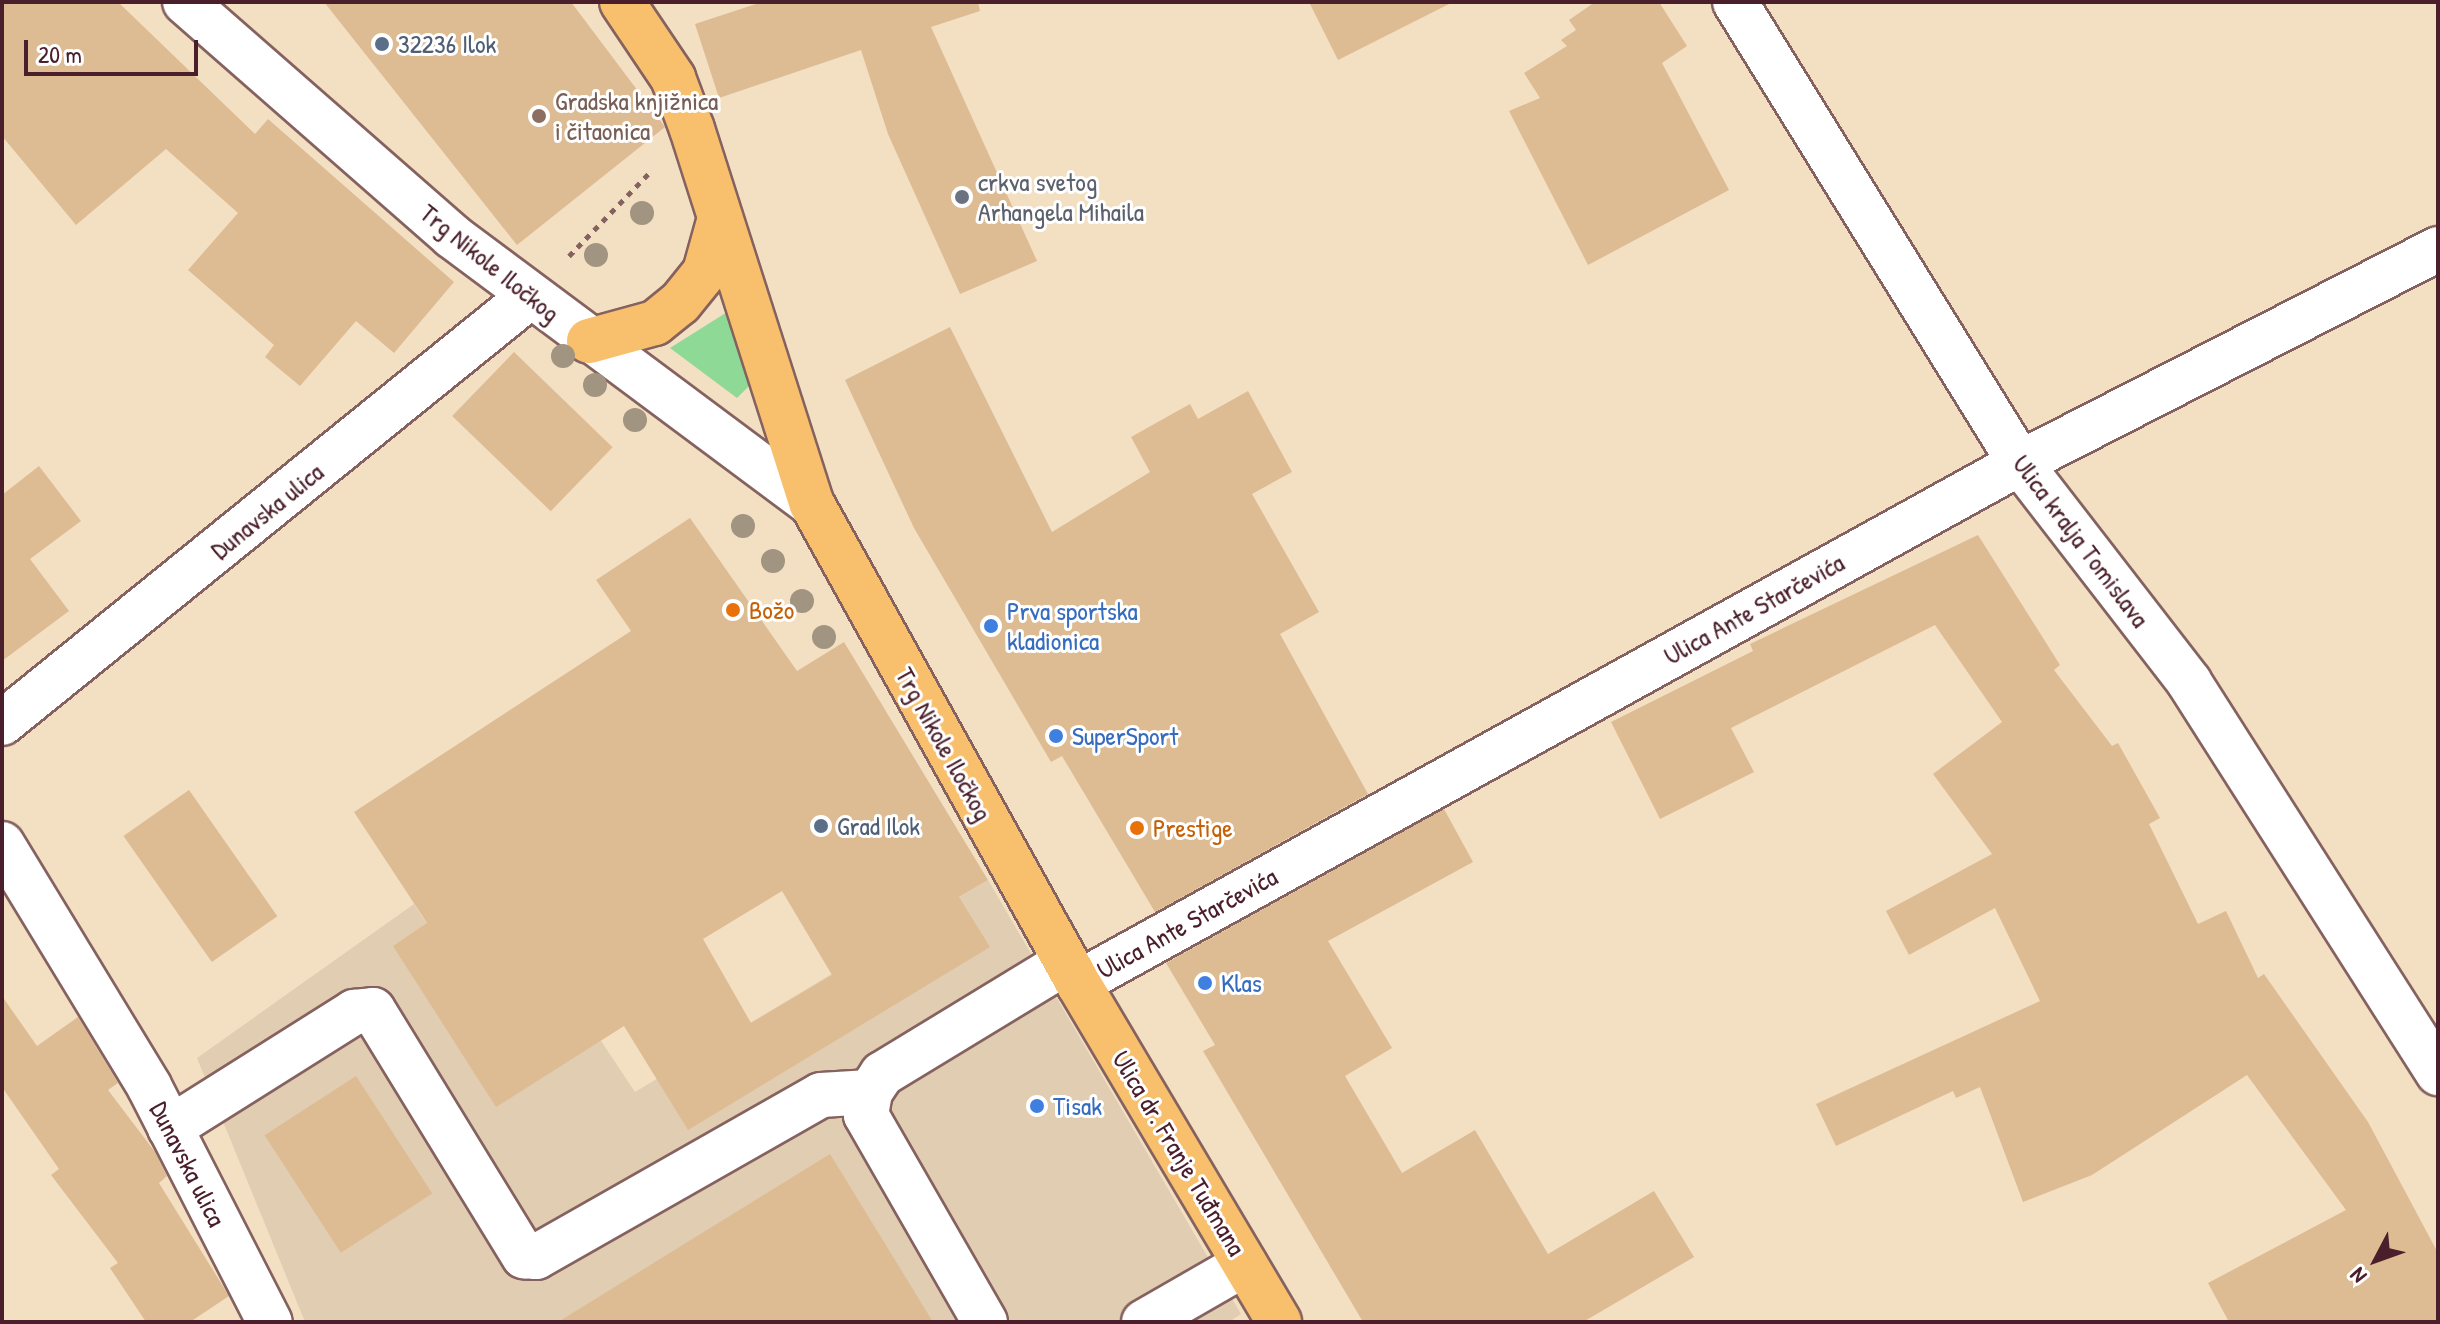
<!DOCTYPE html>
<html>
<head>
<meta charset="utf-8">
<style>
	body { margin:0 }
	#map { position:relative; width:2440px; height:1324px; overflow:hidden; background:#f3dfc2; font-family:"Patrick Hand",sans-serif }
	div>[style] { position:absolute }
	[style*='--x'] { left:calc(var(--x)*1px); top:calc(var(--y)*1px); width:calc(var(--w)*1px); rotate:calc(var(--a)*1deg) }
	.built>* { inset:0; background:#e1cdb1 }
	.green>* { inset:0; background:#8ed996 }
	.building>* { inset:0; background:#ddbc93; transform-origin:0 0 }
	.path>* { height:5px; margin-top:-2.5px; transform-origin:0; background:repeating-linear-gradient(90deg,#856260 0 6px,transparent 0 12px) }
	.roads { filter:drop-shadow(2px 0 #856260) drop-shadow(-2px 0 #856260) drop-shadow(0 2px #856260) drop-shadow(0 -2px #856260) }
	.minor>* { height:44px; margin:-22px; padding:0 22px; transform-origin:22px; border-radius:22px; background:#fff }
	.major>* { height:44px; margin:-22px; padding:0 22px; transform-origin:22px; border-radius:22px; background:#f8bf6c }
	.trees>* { width:24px; height:24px; margin:-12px; border-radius:50%; background:#a19481 }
	.dots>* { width:22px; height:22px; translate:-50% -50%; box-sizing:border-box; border:4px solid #fff; border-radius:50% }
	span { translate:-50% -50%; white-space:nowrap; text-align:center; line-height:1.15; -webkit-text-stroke:6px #fff; paint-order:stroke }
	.service-label { font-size:26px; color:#4e5e75 }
	.left { translate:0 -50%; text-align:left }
	.education-label { font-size:26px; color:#785e54 }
	.worship-label { font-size:26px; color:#5b616d }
	.street-label { font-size:26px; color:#4a1f2b }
	.food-label { font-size:26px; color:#c56008 }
	.shop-label { font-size:26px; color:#366cbe }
	.frame { position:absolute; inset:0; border:4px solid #4a1f2b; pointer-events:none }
	.north { position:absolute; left:2336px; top:1220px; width:80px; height:80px; -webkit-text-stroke:6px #fff; paint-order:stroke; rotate:229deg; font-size:22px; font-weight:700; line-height:32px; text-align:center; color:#4a1f2b }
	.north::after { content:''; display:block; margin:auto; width:28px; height:36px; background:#4a1f2b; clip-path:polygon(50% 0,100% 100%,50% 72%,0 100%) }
	.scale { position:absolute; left:24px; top:40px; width:174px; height:36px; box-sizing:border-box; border:4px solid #4a1f2b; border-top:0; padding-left:10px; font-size:24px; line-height:28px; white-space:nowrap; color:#4a1f2b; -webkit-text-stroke:6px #fff; paint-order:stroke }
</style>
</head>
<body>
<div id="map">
	<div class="built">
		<div style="clip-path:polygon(494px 880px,635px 1092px,988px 880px,1241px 1314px,1229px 1322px,305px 1322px,197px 1058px,414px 904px,427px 924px)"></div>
	</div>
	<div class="green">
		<div style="clip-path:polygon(732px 309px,754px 381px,737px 398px,670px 348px)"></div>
	</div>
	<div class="building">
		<div style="clip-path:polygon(2px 2px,118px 2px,255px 134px,268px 119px,454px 282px,394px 353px,356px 321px,300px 386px,265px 357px,274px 345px,188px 270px,238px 213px,166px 149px,76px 225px,2px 136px)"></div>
		<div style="clip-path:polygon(324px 2px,571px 2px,665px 127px,517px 245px)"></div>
		<div style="clip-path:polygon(762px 2px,978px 2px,980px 11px,931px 27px,1037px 261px,960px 294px,888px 134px,861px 50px,719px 98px,695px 24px)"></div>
		<div style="clip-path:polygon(1309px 2px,1453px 2px,1338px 60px)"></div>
		<div style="clip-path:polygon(1595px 2px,1659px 2px,1687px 46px,1662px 63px,1729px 190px,1588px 265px,1509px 111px,1540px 98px,1524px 73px,1567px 46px,1561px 40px,1576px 30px,1569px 20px)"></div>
		<div style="clip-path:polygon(950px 327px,1052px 532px,1150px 472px,1131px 437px,1190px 404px,1198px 419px,1248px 391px,1292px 472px,1252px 494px,1319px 612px,1280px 634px,1368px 794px,1155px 912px,1062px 756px,1051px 762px,914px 528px,845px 380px)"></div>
		<div style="left:514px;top:352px;width:137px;height:89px;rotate:44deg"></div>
		<div style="clip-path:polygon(39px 466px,81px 521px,30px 559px,69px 611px,2px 661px,2px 495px)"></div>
		<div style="clip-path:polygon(evenodd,690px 518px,797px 671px,844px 642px,988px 880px,959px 897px,990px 947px,688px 1130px,624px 1026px,496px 1107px,393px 946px,427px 923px,354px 812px,631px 631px,596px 580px,690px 518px,782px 891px,832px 975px,751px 1023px,703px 939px,782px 891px)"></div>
		<div style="clip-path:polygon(1978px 535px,2060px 665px,2054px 670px,2112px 746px,2118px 743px,2160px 818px,2149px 824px,2198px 924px,2226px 911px,2258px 978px,2264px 974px,2368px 1122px,2438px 1253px,2438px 1322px,2229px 1322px,2208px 1283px,2346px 1210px,2247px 1075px,2092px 1175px,2023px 1202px,1980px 1087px,1956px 1098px,1953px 1091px,1836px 1146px,1816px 1104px,2040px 1001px,1995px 908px,1909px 955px,1886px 911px,1992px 854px,1933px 774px,2002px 722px,1935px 625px,1731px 728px,1754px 772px,1660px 819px,1611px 722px,1753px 651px,1750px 644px)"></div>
		<div style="left:189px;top:790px;width:154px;height:80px;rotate:55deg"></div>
		<div style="clip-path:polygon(1444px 809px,1473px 862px,1328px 941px,1392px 1048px,1345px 1076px,1402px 1173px,1475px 1130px,1548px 1254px,1654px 1191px,1694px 1257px,1583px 1322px,1363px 1322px,1203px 1051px,1215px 1045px,1166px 963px)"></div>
		<div style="clip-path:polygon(2px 996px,37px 1046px,78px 1017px,118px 1083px,108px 1090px,155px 1152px,167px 1176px,159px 1183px,229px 1296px,190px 1322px,146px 1322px,110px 1268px,118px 1263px,51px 1175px,59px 1169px,2px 1087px)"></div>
		<div style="left:356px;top:1076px;width:140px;height:109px;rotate:57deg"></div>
		<div style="clip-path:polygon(830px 1154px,933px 1322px,558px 1322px)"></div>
	</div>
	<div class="path">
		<div style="--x:569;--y:256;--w:118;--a:-46"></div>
	</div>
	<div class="roads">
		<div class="minor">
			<div style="--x:185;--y:2;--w:355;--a:41.2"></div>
			<div style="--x:452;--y:236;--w:449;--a:36.7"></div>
			<div style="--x:1735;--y:2;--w:542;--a:58.27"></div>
			<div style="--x:2020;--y:463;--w:277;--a:52.3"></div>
			<div style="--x:2189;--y:682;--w:464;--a:57.5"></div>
			<div style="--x:2;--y:723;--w:678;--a:-38.95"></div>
			<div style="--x:2;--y:844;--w:283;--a:58.7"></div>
			<div style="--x:149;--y:1086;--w:265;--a:62.9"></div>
			<div style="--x:1078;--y:983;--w:1076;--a:-28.9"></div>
			<div style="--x:2020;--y:463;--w:470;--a:-27.1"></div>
			<div style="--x:170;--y:1128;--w:218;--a:-32.2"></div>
			<div style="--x:354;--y:1012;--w:19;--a:-6"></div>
			<div style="--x:373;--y:1010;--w:289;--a:58.5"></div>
			<div style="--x:524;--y:1256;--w:12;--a:5"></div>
			<div style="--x:536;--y:1257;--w:328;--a:-29.6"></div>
			<div style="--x:821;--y:1095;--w:49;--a:-3.5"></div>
			<div style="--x:985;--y:1322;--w:239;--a:-119.9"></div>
			<div style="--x:866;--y:1115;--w:23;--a:-80"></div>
			<div style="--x:870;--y:1092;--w:22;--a:-56"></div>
			<div style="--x:882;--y:1074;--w:215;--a:-31.3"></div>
			<div style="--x:1144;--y:1322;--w:116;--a:-29.9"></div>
		</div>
		<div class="major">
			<div style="--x:622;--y:2;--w:92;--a:56.1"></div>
			<div style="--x:673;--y:78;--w:54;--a:69.6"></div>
			<div style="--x:692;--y:129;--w:394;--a:72.3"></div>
			<div style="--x:812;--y:504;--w:548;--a:60.96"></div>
			<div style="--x:1078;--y:983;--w:394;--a:59.3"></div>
			<div style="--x:589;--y:341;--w:68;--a:-15.3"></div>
			<div style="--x:655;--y:323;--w:32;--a:-39"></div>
			<div style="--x:680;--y:303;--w:40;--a:-51"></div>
			<div style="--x:705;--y:272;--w:56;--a:-74.5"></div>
		</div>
	</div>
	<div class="trees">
		<div style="left:642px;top:213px"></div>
		<div style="left:596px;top:255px"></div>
		<div style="left:563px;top:356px"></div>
		<div style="left:595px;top:385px"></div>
		<div style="left:635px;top:420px"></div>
		<div style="left:743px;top:526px"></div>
		<div style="left:773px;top:561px"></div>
		<div style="left:802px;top:601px"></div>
		<div style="left:824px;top:637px"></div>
	</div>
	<div class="dots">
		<div style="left:382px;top:44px;background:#5c6f8a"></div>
		<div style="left:539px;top:116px;background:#8d6e63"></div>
		<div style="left:962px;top:197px;background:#6b7280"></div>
		<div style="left:733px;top:610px;background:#e8710a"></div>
		<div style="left:991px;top:626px;background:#3f7fe0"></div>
		<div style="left:1056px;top:736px;background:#3f7fe0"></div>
		<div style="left:821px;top:826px;background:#5c6f8a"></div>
		<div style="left:1137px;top:828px;background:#e8710a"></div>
		<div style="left:1205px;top:983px;background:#3f7fe0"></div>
		<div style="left:1037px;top:1106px;background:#3f7fe0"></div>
	</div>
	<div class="service-label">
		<span class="left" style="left:398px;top:44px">32236 Ilok</span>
		<span class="left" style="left:837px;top:826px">Grad Ilok</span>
	</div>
	<div class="education-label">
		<span class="left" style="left:555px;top:116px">Gradska knjižnica<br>i čitaonica</span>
	</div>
	<div class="worship-label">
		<span class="left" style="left:978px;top:197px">crkva svetog<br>Arhangela Mihaila</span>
	</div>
	<div class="street-label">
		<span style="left:490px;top:263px;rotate:39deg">Trg Nikole Iločkog</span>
		<span style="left:267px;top:511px;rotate:-39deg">Dunavska ulica</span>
		<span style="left:2081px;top:541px;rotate:53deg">Ulica kralja Tomislava</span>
		<span style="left:1754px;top:609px;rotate:-29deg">Ulica Ante Starčevića</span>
		<span style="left:944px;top:744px;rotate:61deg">Trg Nikole Iločkog</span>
		<span style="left:1187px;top:923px;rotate:-29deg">Ulica Ante Starčevića</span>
		<span style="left:1179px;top:1153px;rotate:59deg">Ulica dr. Franje Tuđmana</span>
		<span style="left:188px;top:1164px;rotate:63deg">Dunavska ulica</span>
	</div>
	<div class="food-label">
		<span class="left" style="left:749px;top:610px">Božo</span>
		<span class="left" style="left:1153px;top:828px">Prestige</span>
	</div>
	<div class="shop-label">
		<span class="left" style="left:1007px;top:626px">Prva sportska<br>kladionica</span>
		<span class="left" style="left:1072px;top:736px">SuperSport</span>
		<span class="left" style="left:1221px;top:983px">Klas</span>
		<span class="left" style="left:1053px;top:1106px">Tisak</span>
	</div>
	<div class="frame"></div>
	<div class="north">N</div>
	<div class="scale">20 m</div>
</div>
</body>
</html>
